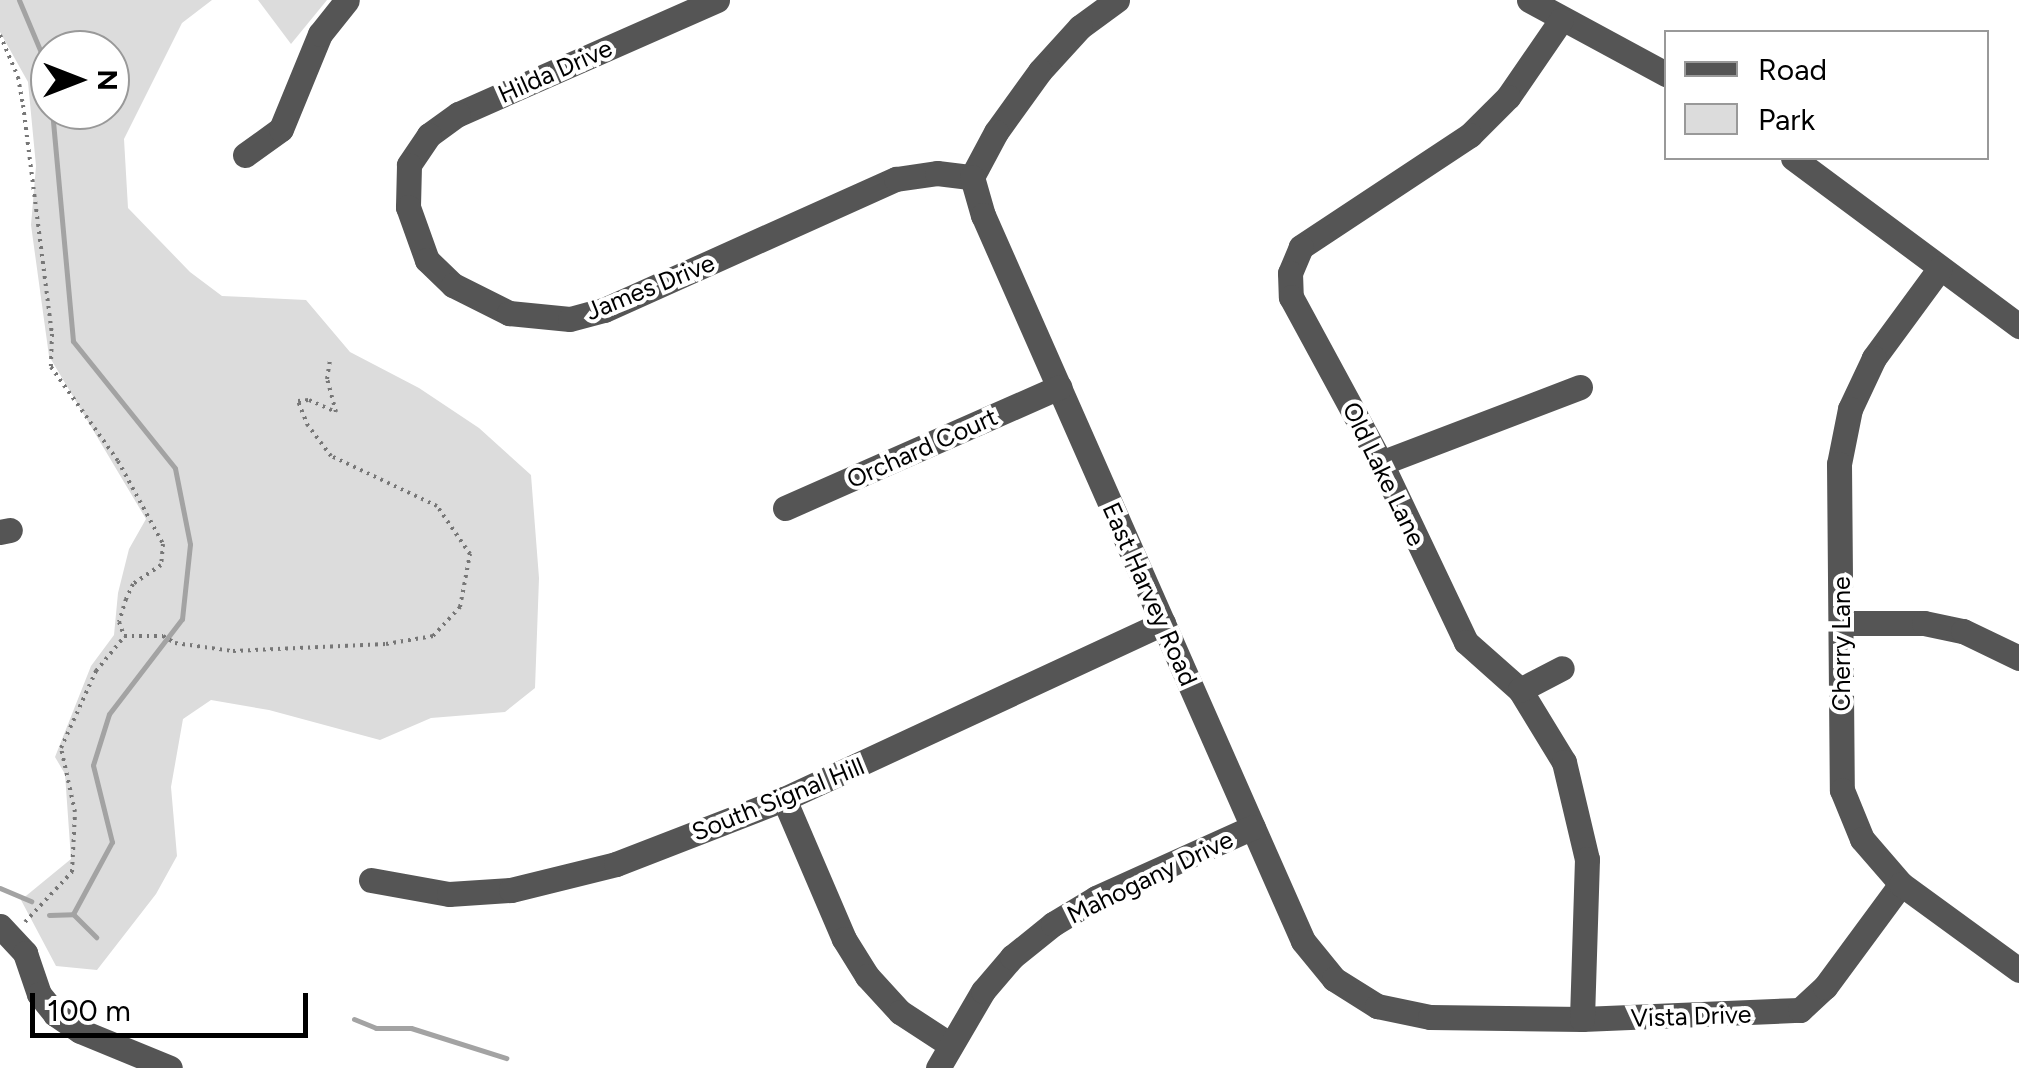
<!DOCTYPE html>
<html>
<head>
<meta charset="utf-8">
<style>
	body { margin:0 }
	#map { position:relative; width:2019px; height:1068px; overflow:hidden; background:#fff; font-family:Figtree,sans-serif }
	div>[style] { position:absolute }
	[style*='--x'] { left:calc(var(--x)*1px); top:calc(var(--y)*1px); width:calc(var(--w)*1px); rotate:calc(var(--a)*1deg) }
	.green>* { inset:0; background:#dcdcdc }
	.stream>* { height:5px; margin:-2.5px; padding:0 2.5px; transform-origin:2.5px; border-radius:2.5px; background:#a3a3a3 }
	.path>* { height:4px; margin-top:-2px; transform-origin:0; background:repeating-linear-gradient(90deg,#777 0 2.5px,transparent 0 7.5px) }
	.minor>* { height:25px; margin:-12.5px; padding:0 12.5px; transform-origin:12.5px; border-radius:12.5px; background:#555 }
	span { translate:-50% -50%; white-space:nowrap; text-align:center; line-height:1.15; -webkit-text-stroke:8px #fff; paint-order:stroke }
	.street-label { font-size:25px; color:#000 }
	.legend { position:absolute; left:1664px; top:30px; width:325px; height:130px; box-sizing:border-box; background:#fff; border:2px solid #999; margin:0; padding:12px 18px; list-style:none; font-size:30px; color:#000 }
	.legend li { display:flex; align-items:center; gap:20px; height:50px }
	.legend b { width:50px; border:2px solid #999 }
	.north { position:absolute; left:30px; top:30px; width:100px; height:100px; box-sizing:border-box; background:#fff; border:2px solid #999; border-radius:50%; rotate:90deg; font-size:28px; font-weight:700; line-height:40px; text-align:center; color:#000 }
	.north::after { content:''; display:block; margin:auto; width:35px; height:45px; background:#000; clip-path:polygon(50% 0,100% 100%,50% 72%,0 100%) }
	.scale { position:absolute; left:30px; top:993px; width:278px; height:45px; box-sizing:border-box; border:5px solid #000; border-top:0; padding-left:12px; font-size:30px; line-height:35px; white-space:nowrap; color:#000; -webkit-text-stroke:8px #fff; paint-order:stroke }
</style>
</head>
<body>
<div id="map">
	<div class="green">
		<div style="clip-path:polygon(evenodd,0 0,212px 0,182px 23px,124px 139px,128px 208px,190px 272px,222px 296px,306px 300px,350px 352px,419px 388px,479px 428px,531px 475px,539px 578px,535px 688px,505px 712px,431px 718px,380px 740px,269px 710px,211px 700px,183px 719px,171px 787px,177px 856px,156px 894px,97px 970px,56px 966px,21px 900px,71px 859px,65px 774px,55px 757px,91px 666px,114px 635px,118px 593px,129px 549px,146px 519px,49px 356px,31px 225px,36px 166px,28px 82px,0 32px,0 0,110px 50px,110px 110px,50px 110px,50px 50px,110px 50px)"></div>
		<div style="clip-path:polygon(258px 0,327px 0,291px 44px)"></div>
	</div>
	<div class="stream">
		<div style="--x:19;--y:0;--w:75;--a:67.2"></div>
		<div style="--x:48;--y:69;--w:18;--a:84"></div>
		<div style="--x:0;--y:888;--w:34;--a:23"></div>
		<div style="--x:73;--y:914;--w:33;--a:45"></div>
		<div style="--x:49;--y:915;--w:24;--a:-2"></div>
		<div style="--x:73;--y:914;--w:82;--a:-61.6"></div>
		<div style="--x:112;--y:842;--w:79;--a:-103.9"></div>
		<div style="--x:93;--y:765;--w:53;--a:-72.6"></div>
		<div style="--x:109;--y:714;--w:120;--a:-52.5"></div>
		<div style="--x:182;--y:619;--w:75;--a:-83.9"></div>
		<div style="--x:190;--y:544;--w:77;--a:-101.2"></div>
		<div style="--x:175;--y:468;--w:163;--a:-128.8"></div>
		<div style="--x:73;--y:341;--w:232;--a:-95.2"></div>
		<div style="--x:354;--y:1019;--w:24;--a:22"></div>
		<div style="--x:376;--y:1028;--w:35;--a:0"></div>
		<div style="--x:411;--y:1028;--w:100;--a:17.5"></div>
	</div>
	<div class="path">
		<div style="--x:0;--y:35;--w:46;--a:66.8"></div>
		<div style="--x:18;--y:77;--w:28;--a:80"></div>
		<div style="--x:23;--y:105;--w:231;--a:82.8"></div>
		<div style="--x:52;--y:334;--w:33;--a:92"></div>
		<div style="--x:51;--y:367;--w:115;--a:54.5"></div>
		<div style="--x:118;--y:461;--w:94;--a:61.5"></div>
		<div style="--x:163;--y:544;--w:21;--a:95"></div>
		<div style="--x:161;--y:565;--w:34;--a:146"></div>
		<div style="--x:133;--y:584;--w:17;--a:115"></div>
		<div style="--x:126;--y:599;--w:24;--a:107"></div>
		<div style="--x:119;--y:622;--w:15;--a:70"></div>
		<div style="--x:124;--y:636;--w:39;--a:0"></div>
		<div style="--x:163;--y:636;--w:14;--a:30"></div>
		<div style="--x:175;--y:643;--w:59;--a:7.9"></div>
		<div style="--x:233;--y:651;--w:153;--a:-2.6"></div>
		<div style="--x:386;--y:644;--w:48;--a:-9.7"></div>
		<div style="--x:433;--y:636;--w:40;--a:-47"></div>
		<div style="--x:460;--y:607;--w:54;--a:-79.3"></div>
		<div style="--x:470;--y:554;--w:58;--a:-124.5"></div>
		<div style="--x:437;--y:506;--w:117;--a:-154.7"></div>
		<div style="--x:331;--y:456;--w:38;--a:-127"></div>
		<div style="--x:308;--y:426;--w:27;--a:-112"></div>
		<div style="--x:298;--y:401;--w:11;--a:-5"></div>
		<div style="--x:309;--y:400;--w:30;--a:24"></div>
		<div style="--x:336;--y:412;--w:34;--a:-105"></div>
		<div style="--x:327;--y:379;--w:18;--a:-81"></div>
		<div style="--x:25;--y:922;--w:69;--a:-46.8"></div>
		<div style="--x:72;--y:872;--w:60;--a:-87.1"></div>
		<div style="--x:75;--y:812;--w:66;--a:-102.3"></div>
		<div style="--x:61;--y:748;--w:85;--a:-65.6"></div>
		<div style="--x:96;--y:671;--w:44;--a:-50.5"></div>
	</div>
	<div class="minor">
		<div style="--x:717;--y:0;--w:283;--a:156.2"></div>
		<div style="--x:458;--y:114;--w:36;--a:144"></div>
		<div style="--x:429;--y:135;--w:36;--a:124"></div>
		<div style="--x:409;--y:165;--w:42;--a:91.4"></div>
		<div style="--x:408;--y:207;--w:56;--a:70.3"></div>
		<div style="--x:427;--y:260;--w:36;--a:44"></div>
		<div style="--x:453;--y:285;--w:63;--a:26.6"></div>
		<div style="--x:509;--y:313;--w:61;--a:5.6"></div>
		<div style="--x:570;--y:319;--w:35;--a:-15"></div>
		<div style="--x:604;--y:310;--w:320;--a:-24.2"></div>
		<div style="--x:896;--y:179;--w:41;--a:-8.3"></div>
		<div style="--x:937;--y:173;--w:35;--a:7"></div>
		<div style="--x:1117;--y:0;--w:46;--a:143.9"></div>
		<div style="--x:1080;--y:27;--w:59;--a:132.3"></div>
		<div style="--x:1040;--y:71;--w:75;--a:125.8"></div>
		<div style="--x:996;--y:132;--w:51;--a:118.1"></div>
		<div style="--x:972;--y:177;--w:40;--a:74"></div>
		<div style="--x:983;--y:215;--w:793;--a:66.21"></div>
		<div style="--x:1303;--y:941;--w:49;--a:50.8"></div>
		<div style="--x:1334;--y:979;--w:51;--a:32.1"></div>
		<div style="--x:1377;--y:1006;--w:54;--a:11.7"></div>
		<div style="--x:1430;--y:1017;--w:152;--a:0.8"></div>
		<div style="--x:1582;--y:1019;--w:218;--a:-2.4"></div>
		<div style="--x:1800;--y:1010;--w:34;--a:-43"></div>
		<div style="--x:1825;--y:987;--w:128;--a:-53.6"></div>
		<div style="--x:1529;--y:0;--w:156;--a:28.4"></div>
		<div style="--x:1561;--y:20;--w:93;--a:124.5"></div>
		<div style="--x:1508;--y:97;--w:54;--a:135"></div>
		<div style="--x:1470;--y:135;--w:203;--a:146.5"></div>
		<div style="--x:1301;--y:247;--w:28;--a:113"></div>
		<div style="--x:1290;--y:273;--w:24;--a:88"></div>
		<div style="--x:1291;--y:297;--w:189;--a:61.5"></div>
		<div style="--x:1381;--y:463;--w:198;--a:64.6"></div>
		<div style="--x:1466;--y:642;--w:72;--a:41.6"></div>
		<div style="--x:1520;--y:690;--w:84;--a:58.6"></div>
		<div style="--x:1564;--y:762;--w:100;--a:76.7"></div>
		<div style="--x:1587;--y:859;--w:160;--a:91.8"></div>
		<div style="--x:245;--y:155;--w:44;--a:-35.8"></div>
		<div style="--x:281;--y:129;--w:103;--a:-67.7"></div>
		<div style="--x:320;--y:34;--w:43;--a:-51.5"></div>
		<div style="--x:1793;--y:158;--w:282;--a:36.6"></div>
		<div style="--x:1940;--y:268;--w:112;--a:126.3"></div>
		<div style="--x:1874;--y:358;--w:56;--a:115.2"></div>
		<div style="--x:1850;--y:409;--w:56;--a:101.3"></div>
		<div style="--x:1839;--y:464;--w:326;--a:89.5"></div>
		<div style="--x:1842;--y:790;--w:53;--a:67.8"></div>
		<div style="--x:1862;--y:839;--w:60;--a:49.1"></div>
		<div style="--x:1901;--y:884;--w:146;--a:36.1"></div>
		<div style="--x:1381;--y:463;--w:213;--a:-20.9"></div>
		<div style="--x:785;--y:508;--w:300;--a:-23.8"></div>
		<div style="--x:0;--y:532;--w:10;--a:-11"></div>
		<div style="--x:1841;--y:623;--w:83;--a:0"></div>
		<div style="--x:1924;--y:623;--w:40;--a:12"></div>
		<div style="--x:1963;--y:631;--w:62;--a:25.7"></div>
		<div style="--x:1520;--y:690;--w:47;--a:-27.6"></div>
		<div style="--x:784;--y:799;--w:152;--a:66.8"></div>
		<div style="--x:844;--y:939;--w:44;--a:58.1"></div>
		<div style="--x:867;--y:976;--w:49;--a:47.5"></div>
		<div style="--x:900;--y:1012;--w:59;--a:33.1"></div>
		<div style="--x:371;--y:880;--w:79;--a:10.2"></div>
		<div style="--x:449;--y:894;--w:62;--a:-3.7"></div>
		<div style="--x:511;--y:890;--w:108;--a:-13.9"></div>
		<div style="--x:616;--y:864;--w:180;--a:-21.2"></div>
		<div style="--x:784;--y:799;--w:418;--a:-24.9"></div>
		<div style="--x:0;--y:926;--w:37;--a:47"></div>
		<div style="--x:25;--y:953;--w:43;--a:71.1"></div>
		<div style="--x:39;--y:994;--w:26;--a:51"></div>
		<div style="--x:55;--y:1014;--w:30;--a:34"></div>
		<div style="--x:80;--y:1031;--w:97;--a:22.3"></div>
		<div style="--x:938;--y:1068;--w:89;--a:-59.7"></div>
		<div style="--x:983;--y:991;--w:45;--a:-49.5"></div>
		<div style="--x:1012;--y:957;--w:53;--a:-38.8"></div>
		<div style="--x:1053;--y:924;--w:50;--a:-31.2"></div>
		<div style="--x:1096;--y:898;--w:172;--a:-24.3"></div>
	</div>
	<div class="street-label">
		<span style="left:555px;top:71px;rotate:-24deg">Hilda Drive</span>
		<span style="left:650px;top:287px;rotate:-22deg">James Drive</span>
		<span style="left:922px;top:448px;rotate:-24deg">Orchard Court</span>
		<span style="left:1384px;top:474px;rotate:64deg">Old Lake Lane</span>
		<span style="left:1150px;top:594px;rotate:66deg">East Harvey Road</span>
		<span style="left:1841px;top:644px;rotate:-90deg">Cherry Lane</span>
		<span style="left:778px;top:799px;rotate:-22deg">South Signal Hill</span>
		<span style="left:1150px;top:877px;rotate:-26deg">Mahogany Drive</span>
		<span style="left:1691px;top:1016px;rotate:-2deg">Vista Drive</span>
	</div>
	<ul class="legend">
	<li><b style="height:12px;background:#555"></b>Road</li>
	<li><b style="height:28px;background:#dcdcdc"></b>Park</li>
	</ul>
	<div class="north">N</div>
	<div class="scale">100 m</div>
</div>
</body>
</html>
